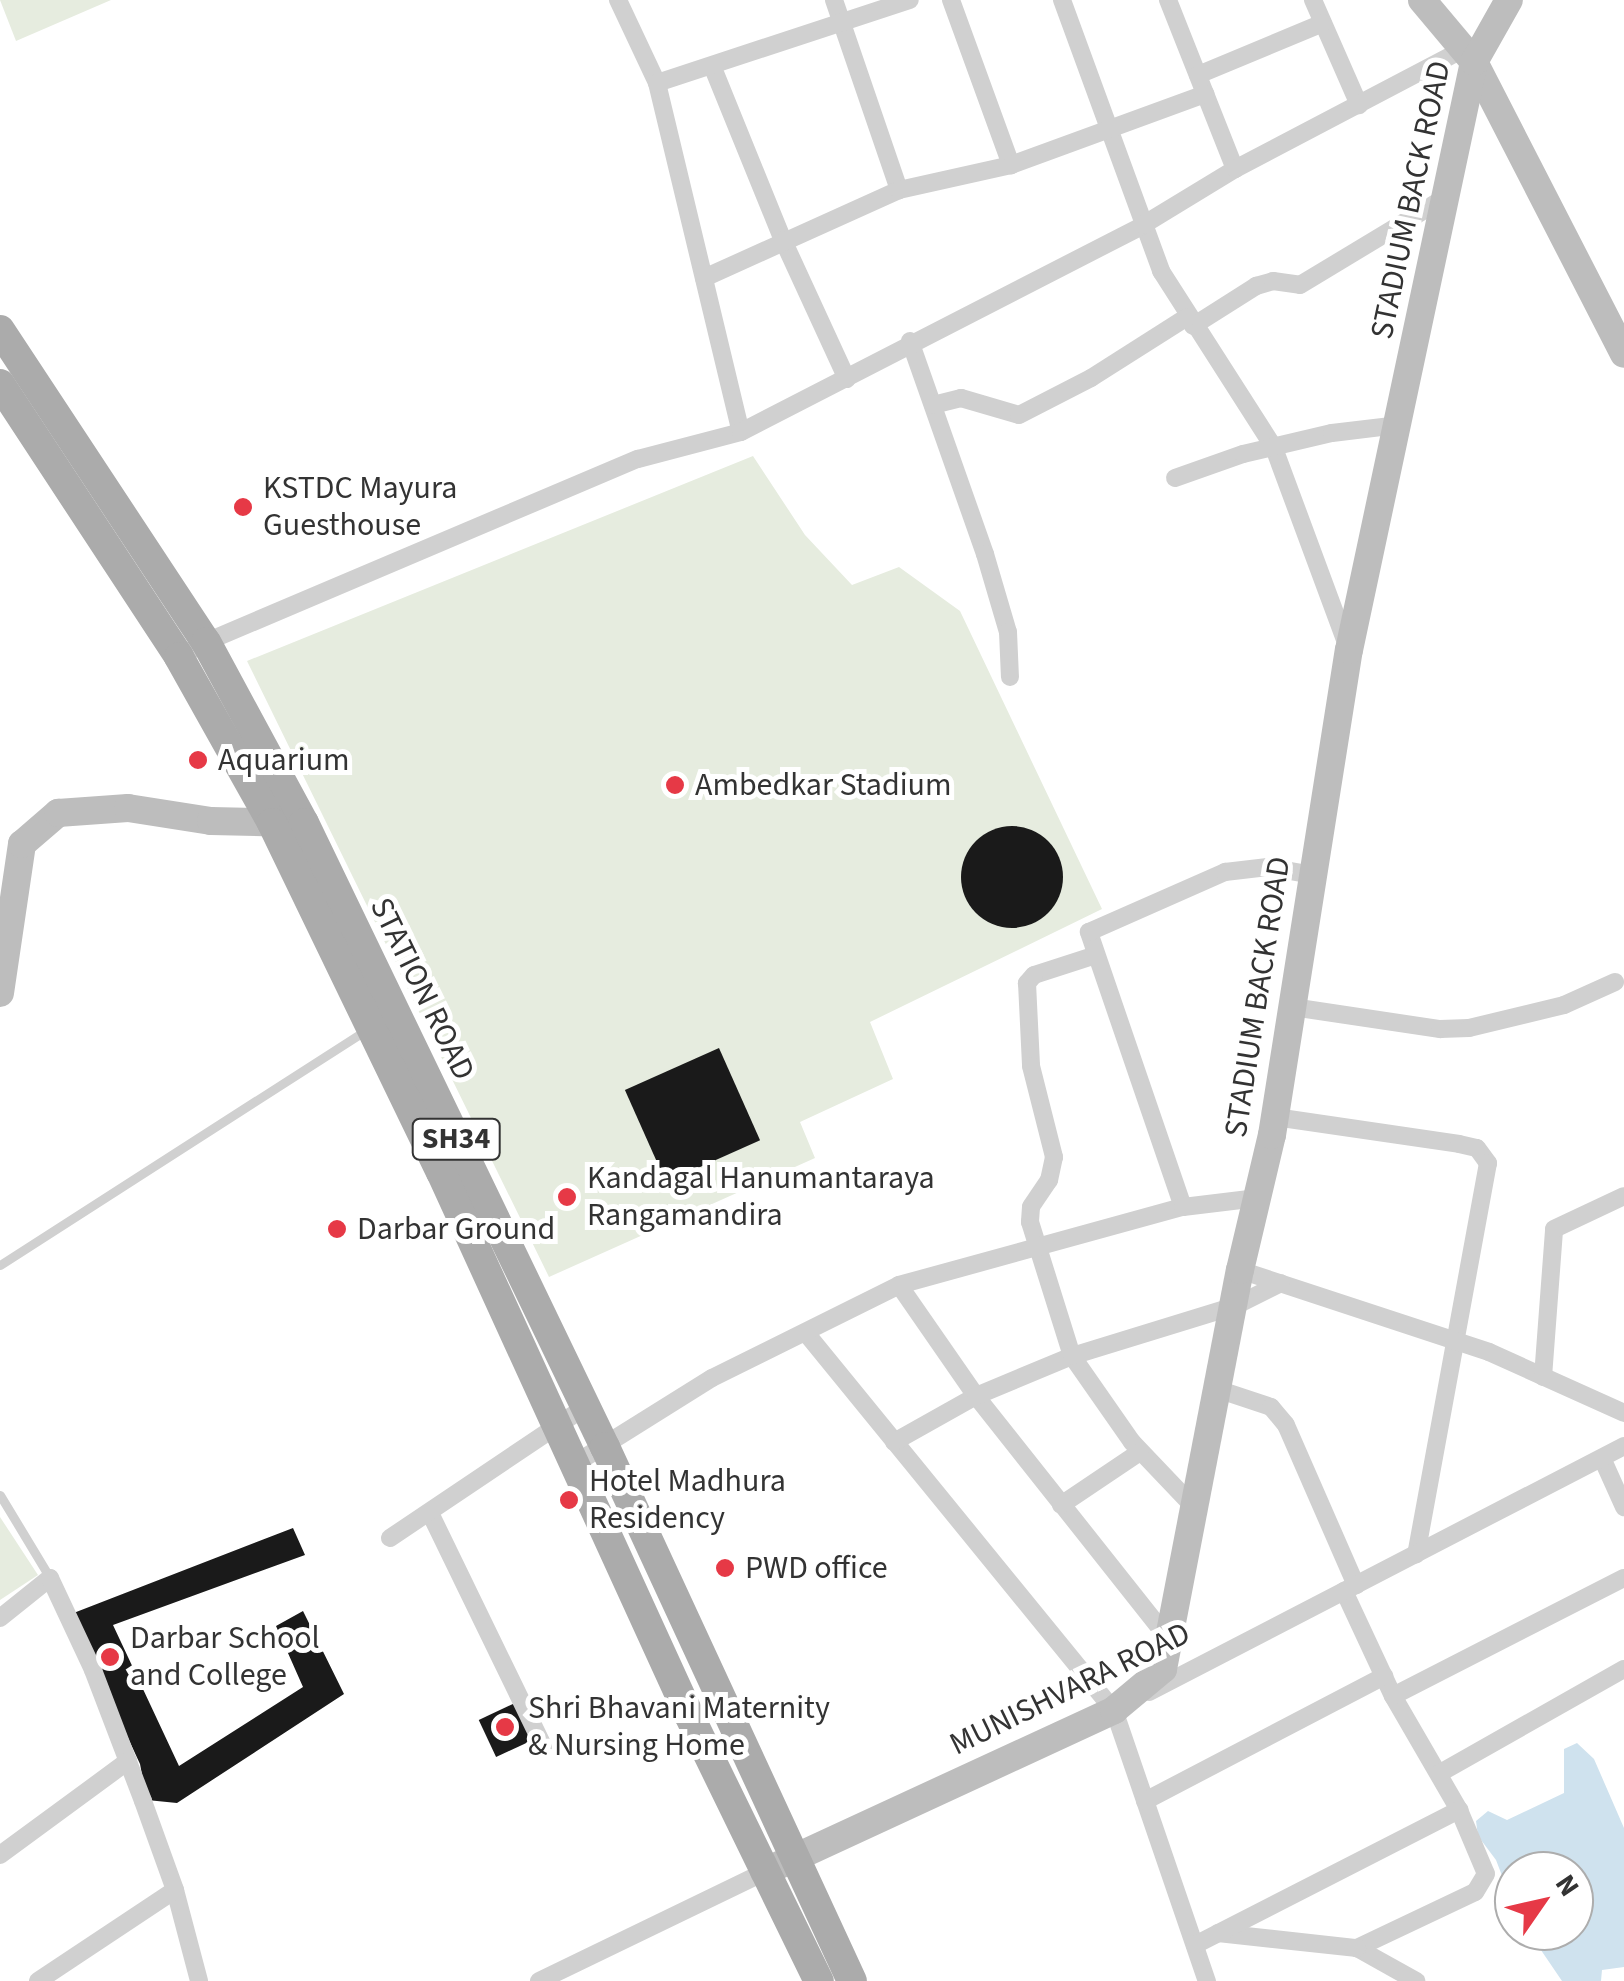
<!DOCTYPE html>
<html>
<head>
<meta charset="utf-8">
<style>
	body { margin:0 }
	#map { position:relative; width:1624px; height:1981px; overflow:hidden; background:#fff; font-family:"Source Sans 3",sans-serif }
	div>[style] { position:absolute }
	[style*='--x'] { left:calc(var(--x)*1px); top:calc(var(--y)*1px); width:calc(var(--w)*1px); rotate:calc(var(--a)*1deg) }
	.green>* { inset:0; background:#e6ecdf }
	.water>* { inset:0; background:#cfe2ee }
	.building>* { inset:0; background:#1a1a1a; transform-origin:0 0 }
	.round { border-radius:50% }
	.lane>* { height:9px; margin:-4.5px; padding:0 4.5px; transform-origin:4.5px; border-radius:4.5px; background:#d0d0d0 }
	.street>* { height:18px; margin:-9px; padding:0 9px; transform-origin:9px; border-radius:9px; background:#d0d0d0 }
	.secondary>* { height:28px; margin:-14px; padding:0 14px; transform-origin:14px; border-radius:14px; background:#bdbdbd }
	.primary>* { height:30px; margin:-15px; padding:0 15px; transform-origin:15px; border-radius:15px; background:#ababab }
	.dots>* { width:28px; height:28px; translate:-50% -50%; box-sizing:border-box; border:5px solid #fff; border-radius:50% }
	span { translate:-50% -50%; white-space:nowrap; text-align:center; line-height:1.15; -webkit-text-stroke:10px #fff; paint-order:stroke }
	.shield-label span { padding:2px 8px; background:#fff; border:2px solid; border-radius:8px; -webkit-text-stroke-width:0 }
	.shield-label { font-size:30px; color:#333; font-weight:700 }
	.street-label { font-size:32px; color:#333 }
	.poi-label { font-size:32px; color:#333 }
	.left { translate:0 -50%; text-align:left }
	.north { position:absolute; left:1494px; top:1851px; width:100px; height:100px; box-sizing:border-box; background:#fff; border:2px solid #adadad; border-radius:50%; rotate:56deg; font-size:28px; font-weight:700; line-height:40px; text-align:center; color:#333 }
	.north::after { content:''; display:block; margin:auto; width:35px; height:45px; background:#e63946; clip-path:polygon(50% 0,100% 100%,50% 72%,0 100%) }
</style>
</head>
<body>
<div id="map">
	<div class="green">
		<div style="clip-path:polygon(0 0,111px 0,16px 41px)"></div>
		<div style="clip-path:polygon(753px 456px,805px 535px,852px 585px,899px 567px,960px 611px,1102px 909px,870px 1022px,893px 1079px,800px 1122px,815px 1158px,549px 1277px,247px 661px)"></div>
		<div style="clip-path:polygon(0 1517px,38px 1575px,0 1600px)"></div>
	</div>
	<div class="water">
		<div style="clip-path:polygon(1577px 1743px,1594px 1759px,1624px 1828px,1624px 1967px,1602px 1970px,1601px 1981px,1562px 1981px,1528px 1931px,1574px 1931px,1574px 1871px,1514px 1871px,1514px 1907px,1496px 1860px,1478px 1836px,1476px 1821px,1488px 1811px,1507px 1820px,1564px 1793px,1564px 1749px)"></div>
	</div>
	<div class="building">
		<div class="round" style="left:961px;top:826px;width:102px;height:102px"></div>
		<div style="left:719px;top:1048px;width:101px;height:103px;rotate:66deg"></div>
		<div style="clip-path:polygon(293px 1528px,305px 1555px,113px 1625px,179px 1766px,303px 1687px,276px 1626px,303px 1611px,344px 1694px,177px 1803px,147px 1800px,140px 1764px,71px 1614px)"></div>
		<div style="left:515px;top:1703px;width:41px;height:40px;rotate:65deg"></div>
	</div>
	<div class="lane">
		<div style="--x:0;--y:1265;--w:437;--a:-32.7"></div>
		<div style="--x:0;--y:1495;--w:97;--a:58.9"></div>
	</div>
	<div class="street">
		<div style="--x:618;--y:0;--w:92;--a:64.8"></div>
		<div style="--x:657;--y:83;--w:359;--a:76.5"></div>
		<div style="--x:834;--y:0;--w:201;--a:71.1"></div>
		<div style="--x:951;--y:0;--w:176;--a:70"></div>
		<div style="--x:1062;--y:0;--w:289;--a:69.9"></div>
		<div style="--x:1161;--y:271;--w:210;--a:57.4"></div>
		<div style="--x:1274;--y:448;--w:210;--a:69.7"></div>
		<div style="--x:1168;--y:0;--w:182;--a:68.4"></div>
		<div style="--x:1313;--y:0;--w:115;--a:66.3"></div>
		<div style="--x:713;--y:68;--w:186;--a:67.9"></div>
		<div style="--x:783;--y:240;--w:153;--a:65.3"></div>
		<div style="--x:1198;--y:75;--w:135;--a:-22.6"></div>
		<div style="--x:657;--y:83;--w:266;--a:-18.2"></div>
		<div style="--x:704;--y:278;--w:214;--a:-24.3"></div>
		<div style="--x:899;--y:190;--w:115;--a:-12.6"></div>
		<div style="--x:1011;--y:165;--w:207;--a:-20.1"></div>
		<div style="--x:1193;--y:326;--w:75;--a:-32.4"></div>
		<div style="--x:1256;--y:286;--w:18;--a:-16"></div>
		<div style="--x:1273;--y:281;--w:27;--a:8"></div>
		<div style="--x:1300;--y:285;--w:170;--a:-31.1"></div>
		<div style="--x:910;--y:341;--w:226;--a:70.6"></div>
		<div style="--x:985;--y:554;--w:81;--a:73.6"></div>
		<div style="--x:1008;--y:632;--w:45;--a:87.5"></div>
		<div style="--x:933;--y:405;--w:29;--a:-14"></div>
		<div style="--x:961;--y:398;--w:60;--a:16.3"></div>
		<div style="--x:1019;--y:415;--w:81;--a:-27.2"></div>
		<div style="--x:1091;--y:378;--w:114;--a:-32.4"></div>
		<div style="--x:1175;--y:478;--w:72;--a:-19.4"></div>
		<div style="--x:1243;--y:454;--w:91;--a:-13.3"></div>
		<div style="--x:1332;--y:433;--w:66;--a:-6.9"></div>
		<div style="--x:179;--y:657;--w:31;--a:-29"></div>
		<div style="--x:206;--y:642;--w:469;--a:-23"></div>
		<div style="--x:638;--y:459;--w:106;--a:-14.7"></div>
		<div style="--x:741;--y:432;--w:452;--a:-27.2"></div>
		<div style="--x:1143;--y:225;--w:108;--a:-31.3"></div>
		<div style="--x:1235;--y:169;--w:259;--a:-27.7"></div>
		<div style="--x:1096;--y:955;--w:65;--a:162.1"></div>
		<div style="--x:1034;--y:975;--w:11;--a:131"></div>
		<div style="--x:1027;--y:983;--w:83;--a:87.2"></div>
		<div style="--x:1031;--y:1066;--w:94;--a:75.8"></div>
		<div style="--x:1054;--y:1157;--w:24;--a:102"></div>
		<div style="--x:1049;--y:1180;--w:32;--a:124"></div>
		<div style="--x:1031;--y:1207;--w:15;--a:94"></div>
		<div style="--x:1030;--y:1222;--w:140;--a:72.6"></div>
		<div style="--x:1072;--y:1356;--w:105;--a:55.1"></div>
		<div style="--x:1132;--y:1442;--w:88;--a:46.4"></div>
		<div style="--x:1292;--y:1007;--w:150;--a:8.5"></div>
		<div style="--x:1440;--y:1029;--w:29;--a:-2"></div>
		<div style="--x:1469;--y:1028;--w:98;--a:-13.6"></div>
		<div style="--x:1564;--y:1005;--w:56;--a:-24.3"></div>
		<div style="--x:1275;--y:1117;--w:186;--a:8.3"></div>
		<div style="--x:1459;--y:1144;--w:18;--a:13"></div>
		<div style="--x:1477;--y:1148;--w:19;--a:54"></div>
		<div style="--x:1488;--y:1163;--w:398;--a:100.4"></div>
		<div style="--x:1183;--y:1207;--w:291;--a:-108.9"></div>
		<div style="--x:1089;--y:932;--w:149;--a:-23.8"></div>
		<div style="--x:1225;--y:872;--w:43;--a:-6.6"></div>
		<div style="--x:1268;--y:867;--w:46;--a:10.1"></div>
		<div style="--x:1240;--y:1270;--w:262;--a:18.2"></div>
		<div style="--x:1489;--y:1352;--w:148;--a:24.3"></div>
		<div style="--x:899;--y:1285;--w:135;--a:55.3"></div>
		<div style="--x:976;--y:1396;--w:314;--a:51.6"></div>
		<div style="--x:806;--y:1333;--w:487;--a:50.8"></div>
		<div style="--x:1114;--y:1710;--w:287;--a:71.1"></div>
		<div style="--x:1543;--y:1377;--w:148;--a:-85.7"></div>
		<div style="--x:1554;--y:1229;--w:77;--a:-25.2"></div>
		<div style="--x:1217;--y:1389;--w:57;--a:18.4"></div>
		<div style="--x:1271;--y:1407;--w:23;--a:50"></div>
		<div style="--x:1286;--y:1425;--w:175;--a:66.4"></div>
		<div style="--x:894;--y:1442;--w:94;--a:-29.3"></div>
		<div style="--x:976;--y:1396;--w:104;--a:-22.6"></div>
		<div style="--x:1072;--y:1356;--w:170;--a:-17.1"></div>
		<div style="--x:1235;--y:1306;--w:51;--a:-26.6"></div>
		<div style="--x:1602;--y:1458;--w:54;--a:65.8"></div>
		<div style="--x:576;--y:1463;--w:160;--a:-32"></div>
		<div style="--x:712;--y:1378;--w:209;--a:-26.4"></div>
		<div style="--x:899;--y:1285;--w:295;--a:-15.4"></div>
		<div style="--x:1183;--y:1207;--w:75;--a:-6.9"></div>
		<div style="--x:1061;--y:1505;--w:95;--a:-33.9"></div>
		<div style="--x:430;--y:1513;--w:261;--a:64.1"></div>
		<div style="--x:390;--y:1538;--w:235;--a:-33.9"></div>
		<div style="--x:1344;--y:1591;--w:116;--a:65"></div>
		<div style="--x:1393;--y:1696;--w:132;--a:59.9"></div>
		<div style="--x:1459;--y:1810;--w:69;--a:67.1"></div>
		<div style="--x:1486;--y:1874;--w:21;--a:121"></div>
		<div style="--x:1475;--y:1892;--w:131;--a:154.6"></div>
		<div style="--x:1357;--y:1948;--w:68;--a:29.2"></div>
		<div style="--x:0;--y:1618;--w:64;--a:-38.7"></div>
		<div style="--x:50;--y:1578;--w:102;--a:64.9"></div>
		<div style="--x:93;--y:1670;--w:140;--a:69.1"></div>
		<div style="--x:143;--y:1801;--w:95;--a:70.2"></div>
		<div style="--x:175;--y:1890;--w:94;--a:75.2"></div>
		<div style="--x:1149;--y:1692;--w:535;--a:-27.38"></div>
		<div style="--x:1393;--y:1696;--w:259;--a:-27.1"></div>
		<div style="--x:1440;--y:1773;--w:211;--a:-29.5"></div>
		<div style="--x:1145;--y:1801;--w:270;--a:-27.6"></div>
		<div style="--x:0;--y:1855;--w:159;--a:-36.3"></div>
		<div style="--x:1218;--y:1933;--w:140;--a:6.2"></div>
		<div style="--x:1195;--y:1945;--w:297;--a:-27.1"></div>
		<div style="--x:38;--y:1981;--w:164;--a:-33.6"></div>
		<div style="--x:539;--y:1981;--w:250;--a:-25.8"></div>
	</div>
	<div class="secondary">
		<div style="--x:1422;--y:0;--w:81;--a:50"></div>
		<div style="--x:1474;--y:62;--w:328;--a:62.8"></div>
		<div style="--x:0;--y:993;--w:151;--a:-81.6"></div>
		<div style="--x:22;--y:844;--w:48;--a:-40.7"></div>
		<div style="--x:58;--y:813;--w:70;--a:-4.1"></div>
		<div style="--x:128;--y:808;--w:84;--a:8.9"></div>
		<div style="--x:211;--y:821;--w:81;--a:1.4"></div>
		<div style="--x:764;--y:1872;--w:386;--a:-24.8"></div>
		<div style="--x:1114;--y:1710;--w:64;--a:-39.9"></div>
		<div style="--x:1163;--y:1669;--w:406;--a:-79.1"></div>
		<div style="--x:1240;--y:1270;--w:139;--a:-76.7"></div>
		<div style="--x:1272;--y:1135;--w:491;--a:-81"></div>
		<div style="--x:1349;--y:650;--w:601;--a:-78"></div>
		<div style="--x:1474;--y:62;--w:71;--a:-60.6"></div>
	</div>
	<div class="primary">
		<div style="--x:0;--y:330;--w:374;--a:56.6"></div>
		<div style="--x:206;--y:642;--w:206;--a:61.6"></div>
		<div style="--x:304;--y:823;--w:693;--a:64.25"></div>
		<div style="--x:605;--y:1447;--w:588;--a:65.18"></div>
		<div style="--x:0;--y:384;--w:326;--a:56.7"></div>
		<div style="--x:179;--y:657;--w:190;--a:60.7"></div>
		<div style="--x:272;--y:823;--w:388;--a:64.2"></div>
		<div style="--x:441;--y:1172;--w:597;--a:65.45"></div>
		<div style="--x:689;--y:1715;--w:296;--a:64"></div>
	</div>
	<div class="dots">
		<div style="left:243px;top:507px;background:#e63946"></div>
		<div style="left:198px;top:760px;background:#e63946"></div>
		<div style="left:675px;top:785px;background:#e63946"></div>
		<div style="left:567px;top:1197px;background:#e63946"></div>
		<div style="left:337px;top:1229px;background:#e63946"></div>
		<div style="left:569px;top:1500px;background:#e63946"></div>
		<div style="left:725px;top:1568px;background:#e63946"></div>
		<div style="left:110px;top:1657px;background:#e63946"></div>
		<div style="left:505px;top:1727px;background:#e63946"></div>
	</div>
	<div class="shield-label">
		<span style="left:456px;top:1139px">SH34</span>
	</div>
	<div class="street-label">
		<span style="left:1411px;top:200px;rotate:-78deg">STADIUM BACK ROAD</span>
		<span style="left:422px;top:989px;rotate:64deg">STATION ROAD</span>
		<span style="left:1258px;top:997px;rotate:-81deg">STADIUM BACK ROAD</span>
		<span style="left:1070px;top:1689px;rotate:-26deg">MUNISHVARA ROAD</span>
	</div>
	<div class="poi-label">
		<span class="left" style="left:263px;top:507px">KSTDC Mayura<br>Guesthouse</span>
		<span class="left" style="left:218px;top:760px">Aquarium</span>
		<span class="left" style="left:695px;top:785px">Ambedkar Stadium</span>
		<span class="left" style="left:587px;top:1197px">Kandagal Hanumantaraya<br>Rangamandira</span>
		<span class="left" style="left:357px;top:1229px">Darbar Ground</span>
		<span class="left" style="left:589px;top:1500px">Hotel Madhura<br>Residency</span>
		<span class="left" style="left:745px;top:1568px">PWD office</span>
		<span class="left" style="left:130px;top:1657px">Darbar School<br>and College</span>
		<span class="left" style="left:528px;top:1727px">Shri Bhavani Maternity<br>&amp; Nursing Home</span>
	</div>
	<div class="north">N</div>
</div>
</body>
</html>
